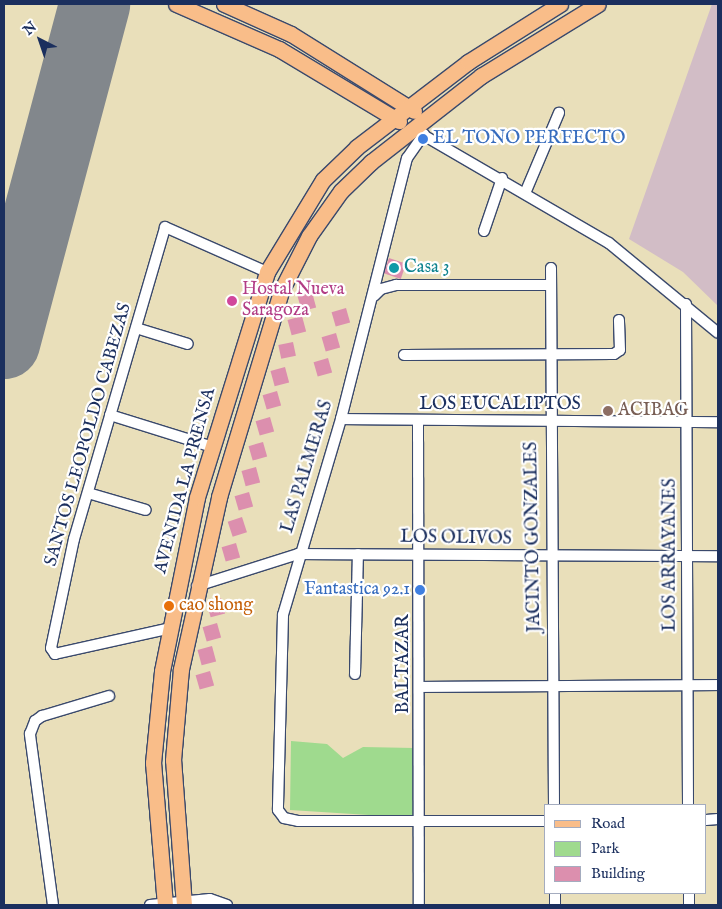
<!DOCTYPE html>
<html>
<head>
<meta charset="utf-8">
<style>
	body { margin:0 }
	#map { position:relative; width:722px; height:909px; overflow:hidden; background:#e9dfba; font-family:"IM FELL English",serif }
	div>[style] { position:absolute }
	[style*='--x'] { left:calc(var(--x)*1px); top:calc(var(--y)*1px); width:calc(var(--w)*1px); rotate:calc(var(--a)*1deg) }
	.industrial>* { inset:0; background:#d2bdc6 }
	.green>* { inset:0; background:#9fda8e }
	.runway>* { height:71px; margin:-35.5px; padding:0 35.5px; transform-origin:35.5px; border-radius:35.5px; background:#82878c }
	.building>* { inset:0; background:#dc8fae; transform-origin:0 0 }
	.roads { filter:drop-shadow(1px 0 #3a496c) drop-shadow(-1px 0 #3a496c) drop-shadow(0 1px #3a496c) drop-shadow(0 -1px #3a496c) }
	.minor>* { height:10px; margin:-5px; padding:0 5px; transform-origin:5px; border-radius:5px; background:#fff }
	.primary>* { height:15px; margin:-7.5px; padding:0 7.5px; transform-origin:7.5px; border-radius:7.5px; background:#f9bd89 }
	.dots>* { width:14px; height:14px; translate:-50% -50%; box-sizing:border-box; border:2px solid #fff; border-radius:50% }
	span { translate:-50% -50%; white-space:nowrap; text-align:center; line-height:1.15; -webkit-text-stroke:4.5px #fff; paint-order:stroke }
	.shop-label { font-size:18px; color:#366cbe }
	.left { translate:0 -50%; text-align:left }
	.right { translate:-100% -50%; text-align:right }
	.culture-label { font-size:18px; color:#0d838f }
	.hotel-label { font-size:18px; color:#b23c85 }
	.street-label { font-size:18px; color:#1b2f5e }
	.education-label { font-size:18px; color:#785e54 }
	.food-label { font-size:18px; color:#c56008 }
	.frame { position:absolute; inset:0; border:5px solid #1b2f5e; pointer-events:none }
	.legend { position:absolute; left:544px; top:804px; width:162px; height:90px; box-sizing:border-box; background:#fff; border:1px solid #a4acbf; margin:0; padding:6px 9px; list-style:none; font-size:15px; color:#1b2f5e }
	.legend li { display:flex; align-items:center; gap:10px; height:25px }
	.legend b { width:25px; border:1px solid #a4acbf }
	.north { position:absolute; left:15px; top:15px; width:50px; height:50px; -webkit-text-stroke:4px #fff; paint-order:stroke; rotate:319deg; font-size:14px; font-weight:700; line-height:20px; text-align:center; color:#1b2f5e }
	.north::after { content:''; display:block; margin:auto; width:18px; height:22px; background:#1b2f5e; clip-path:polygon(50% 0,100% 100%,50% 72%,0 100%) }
</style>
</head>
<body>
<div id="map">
	<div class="industrial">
		<div style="clip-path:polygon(712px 4px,718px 4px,718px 306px,683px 272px,629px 239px)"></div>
	</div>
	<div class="green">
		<div style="clip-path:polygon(291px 741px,327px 744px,343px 758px,363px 747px,414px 748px,416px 818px,290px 810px)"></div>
	</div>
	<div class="runway">
		<div style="--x:4;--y:343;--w:351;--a:-75.1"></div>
	</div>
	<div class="building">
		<div style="left:389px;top:258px;width:18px;height:16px;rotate:19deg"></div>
		<div style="left:312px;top:292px;width:16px;height:15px;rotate:75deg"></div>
		<div style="left:346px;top:308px;width:15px;height:15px;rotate:74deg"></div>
		<div style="left:302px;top:316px;width:16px;height:15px;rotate:75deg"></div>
		<div style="left:336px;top:333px;width:15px;height:15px;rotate:74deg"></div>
		<div style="left:293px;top:342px;width:14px;height:15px;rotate:78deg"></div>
		<div style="left:328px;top:358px;width:15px;height:15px;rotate:74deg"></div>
		<div style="left:285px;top:367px;width:16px;height:15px;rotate:75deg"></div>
		<div style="left:277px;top:391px;width:15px;height:15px;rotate:74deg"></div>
		<div style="left:270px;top:417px;width:15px;height:15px;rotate:74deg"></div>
		<div style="left:263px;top:442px;width:15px;height:15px;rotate:74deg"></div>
		<div style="left:256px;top:467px;width:16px;height:15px;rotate:75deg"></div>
		<div style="left:249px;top:492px;width:15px;height:15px;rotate:74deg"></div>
		<div style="left:242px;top:517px;width:16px;height:15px;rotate:72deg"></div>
		<div style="left:236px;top:543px;width:15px;height:15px;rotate:74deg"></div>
		<div style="left:221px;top:598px;width:16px;height:15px;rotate:75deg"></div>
		<div style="left:217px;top:623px;width:15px;height:15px;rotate:74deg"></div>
		<div style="left:212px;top:646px;width:16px;height:15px;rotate:75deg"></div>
		<div style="left:210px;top:671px;width:15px;height:15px;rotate:74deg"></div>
	</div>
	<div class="roads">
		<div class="minor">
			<div style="--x:418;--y:132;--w:221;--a:30.2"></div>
			<div style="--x:609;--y:243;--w:141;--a:39.5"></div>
			<div style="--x:424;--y:134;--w:29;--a:125"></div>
			<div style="--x:407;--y:158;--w:269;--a:104.2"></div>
			<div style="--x:341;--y:419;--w:204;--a:106.5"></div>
			<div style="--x:283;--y:615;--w:195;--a:91.5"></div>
			<div style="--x:278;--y:810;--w:10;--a:53"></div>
			<div style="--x:284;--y:818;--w:14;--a:12"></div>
			<div style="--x:298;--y:821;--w:248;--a:0"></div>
			<div style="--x:526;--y:191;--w:85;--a:-67.1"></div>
			<div style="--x:484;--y:231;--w:56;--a:-71.2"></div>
			<div style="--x:551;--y:268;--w:537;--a:89.68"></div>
			<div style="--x:374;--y:296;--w:10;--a:-45"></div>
			<div style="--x:381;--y:289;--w:16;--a:-15"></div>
			<div style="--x:396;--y:285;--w:154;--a:0"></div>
			<div style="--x:686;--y:304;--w:501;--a:89.77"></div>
			<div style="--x:136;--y:328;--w:54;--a:17.1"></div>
			<div style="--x:404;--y:355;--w:210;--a:-0.3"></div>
			<div style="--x:614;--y:354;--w:7;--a:-34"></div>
			<div style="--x:620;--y:350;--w:30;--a:-92"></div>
			<div style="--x:110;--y:415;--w:108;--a:17.3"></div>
			<div style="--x:341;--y:419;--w:377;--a:0.5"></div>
			<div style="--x:418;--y:422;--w:483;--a:89.9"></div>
			<div style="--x:88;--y:493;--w:60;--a:16.3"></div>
			<div style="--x:197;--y:586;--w:106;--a:-17.6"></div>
			<div style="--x:298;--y:554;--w:420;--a:0.3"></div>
			<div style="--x:171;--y:628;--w:119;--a:167.4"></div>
			<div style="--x:55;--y:654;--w:7;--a:-124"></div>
			<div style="--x:51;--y:648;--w:111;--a:-78.1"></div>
			<div style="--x:74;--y:539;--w:325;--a:-73.7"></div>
			<div style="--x:165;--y:227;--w:111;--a:23.8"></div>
			<div style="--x:355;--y:674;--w:120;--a:-88.6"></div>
			<div style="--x:420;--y:687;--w:298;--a:-0.4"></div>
			<div style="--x:706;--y:820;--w:12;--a:-5"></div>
			<div style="--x:555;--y:893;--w:12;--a:90"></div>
			<div style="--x:689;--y:893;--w:12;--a:90"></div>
			<div style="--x:53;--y:905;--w:173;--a:-97.7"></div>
			<div style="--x:30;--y:734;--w:14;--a:-69"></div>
			<div style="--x:35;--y:721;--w:9;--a:-36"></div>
			<div style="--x:42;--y:716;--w:70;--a:-16.6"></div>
			<div style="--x:150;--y:905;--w:60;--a:-5.7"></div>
			<div style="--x:210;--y:899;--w:18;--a:19"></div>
		</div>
		<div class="primary">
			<div style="--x:176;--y:4;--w:112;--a:23.6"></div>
			<div style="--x:279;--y:49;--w:140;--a:31"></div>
			<div style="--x:224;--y:4;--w:73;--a:24.1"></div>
			<div style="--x:291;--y:34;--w:145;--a:32"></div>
			<div style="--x:165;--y:905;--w:143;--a:-94.8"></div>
			<div style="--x:153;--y:763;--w:92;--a:-84.4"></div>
			<div style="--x:162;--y:671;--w:177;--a:-78.6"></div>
			<div style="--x:197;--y:497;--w:236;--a:-72.7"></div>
			<div style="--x:267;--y:272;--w:108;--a:-58.7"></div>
			<div style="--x:323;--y:180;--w:47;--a:-44.1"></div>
			<div style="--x:357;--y:147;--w:140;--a:-37.4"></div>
			<div style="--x:468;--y:62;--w:109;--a:-32.2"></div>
			<div style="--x:184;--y:905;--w:145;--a:-94.3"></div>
			<div style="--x:173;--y:760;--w:91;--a:-85"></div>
			<div style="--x:181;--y:669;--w:176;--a:-77.5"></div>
			<div style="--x:219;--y:497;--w:215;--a:-73.2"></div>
			<div style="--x:281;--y:291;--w:62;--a:-63"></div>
			<div style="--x:309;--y:236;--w:55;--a:-54.6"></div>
			<div style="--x:341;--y:191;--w:42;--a:-44"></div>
			<div style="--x:371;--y:162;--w:140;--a:-38"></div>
			<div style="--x:481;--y:76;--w:137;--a:-31.6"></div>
		</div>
	</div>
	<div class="dots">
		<div style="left:423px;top:139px;background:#3f7fe0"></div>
		<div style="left:394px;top:268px;background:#0f9aa8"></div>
		<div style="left:232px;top:301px;background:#d1479c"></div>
		<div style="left:608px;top:411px;background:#8d6e63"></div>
		<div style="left:420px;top:590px;background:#3f7fe0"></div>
		<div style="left:169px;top:606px;background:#e8710a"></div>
	</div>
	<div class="shop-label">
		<span class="left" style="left:433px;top:139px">EL TONO PERFECTO</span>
		<span class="right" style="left:410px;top:590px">Fantastica 92.1</span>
	</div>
	<div class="culture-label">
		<span class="left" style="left:404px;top:268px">Casa 3</span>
	</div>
	<div class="hotel-label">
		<span class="left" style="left:242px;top:301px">Hostal Nueva<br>Saragoza</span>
	</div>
	<div class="street-label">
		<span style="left:500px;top:405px">LOS EUCALIPTOS</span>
		<span style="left:89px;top:435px;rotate:-74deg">SANTOS LEOPOLDO CABEZAS</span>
		<span style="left:308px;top:467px;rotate:-73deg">LAS PALMERAS</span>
		<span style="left:186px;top:481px;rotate:-75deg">AVENIDA LA PRENSA</span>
		<span style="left:534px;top:537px;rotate:-91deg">JACINTO GONZALES</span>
		<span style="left:456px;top:539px;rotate:1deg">LOS OLIVOS</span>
		<span style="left:671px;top:555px;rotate:-90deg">LOS ARRAYANES</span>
		<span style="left:404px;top:664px;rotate:-90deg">BALTAZAR</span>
	</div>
	<div class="education-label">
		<span class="left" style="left:618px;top:411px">ACIBAG</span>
	</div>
	<div class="food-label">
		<span class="left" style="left:179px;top:606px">cao shong</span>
	</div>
	<div class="frame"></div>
	<ul class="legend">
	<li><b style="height:6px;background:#f9bd89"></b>Road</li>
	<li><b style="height:14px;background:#9fda8e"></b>Park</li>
	<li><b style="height:14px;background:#dc8fae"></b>Building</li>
	</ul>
	<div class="north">N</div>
</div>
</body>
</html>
